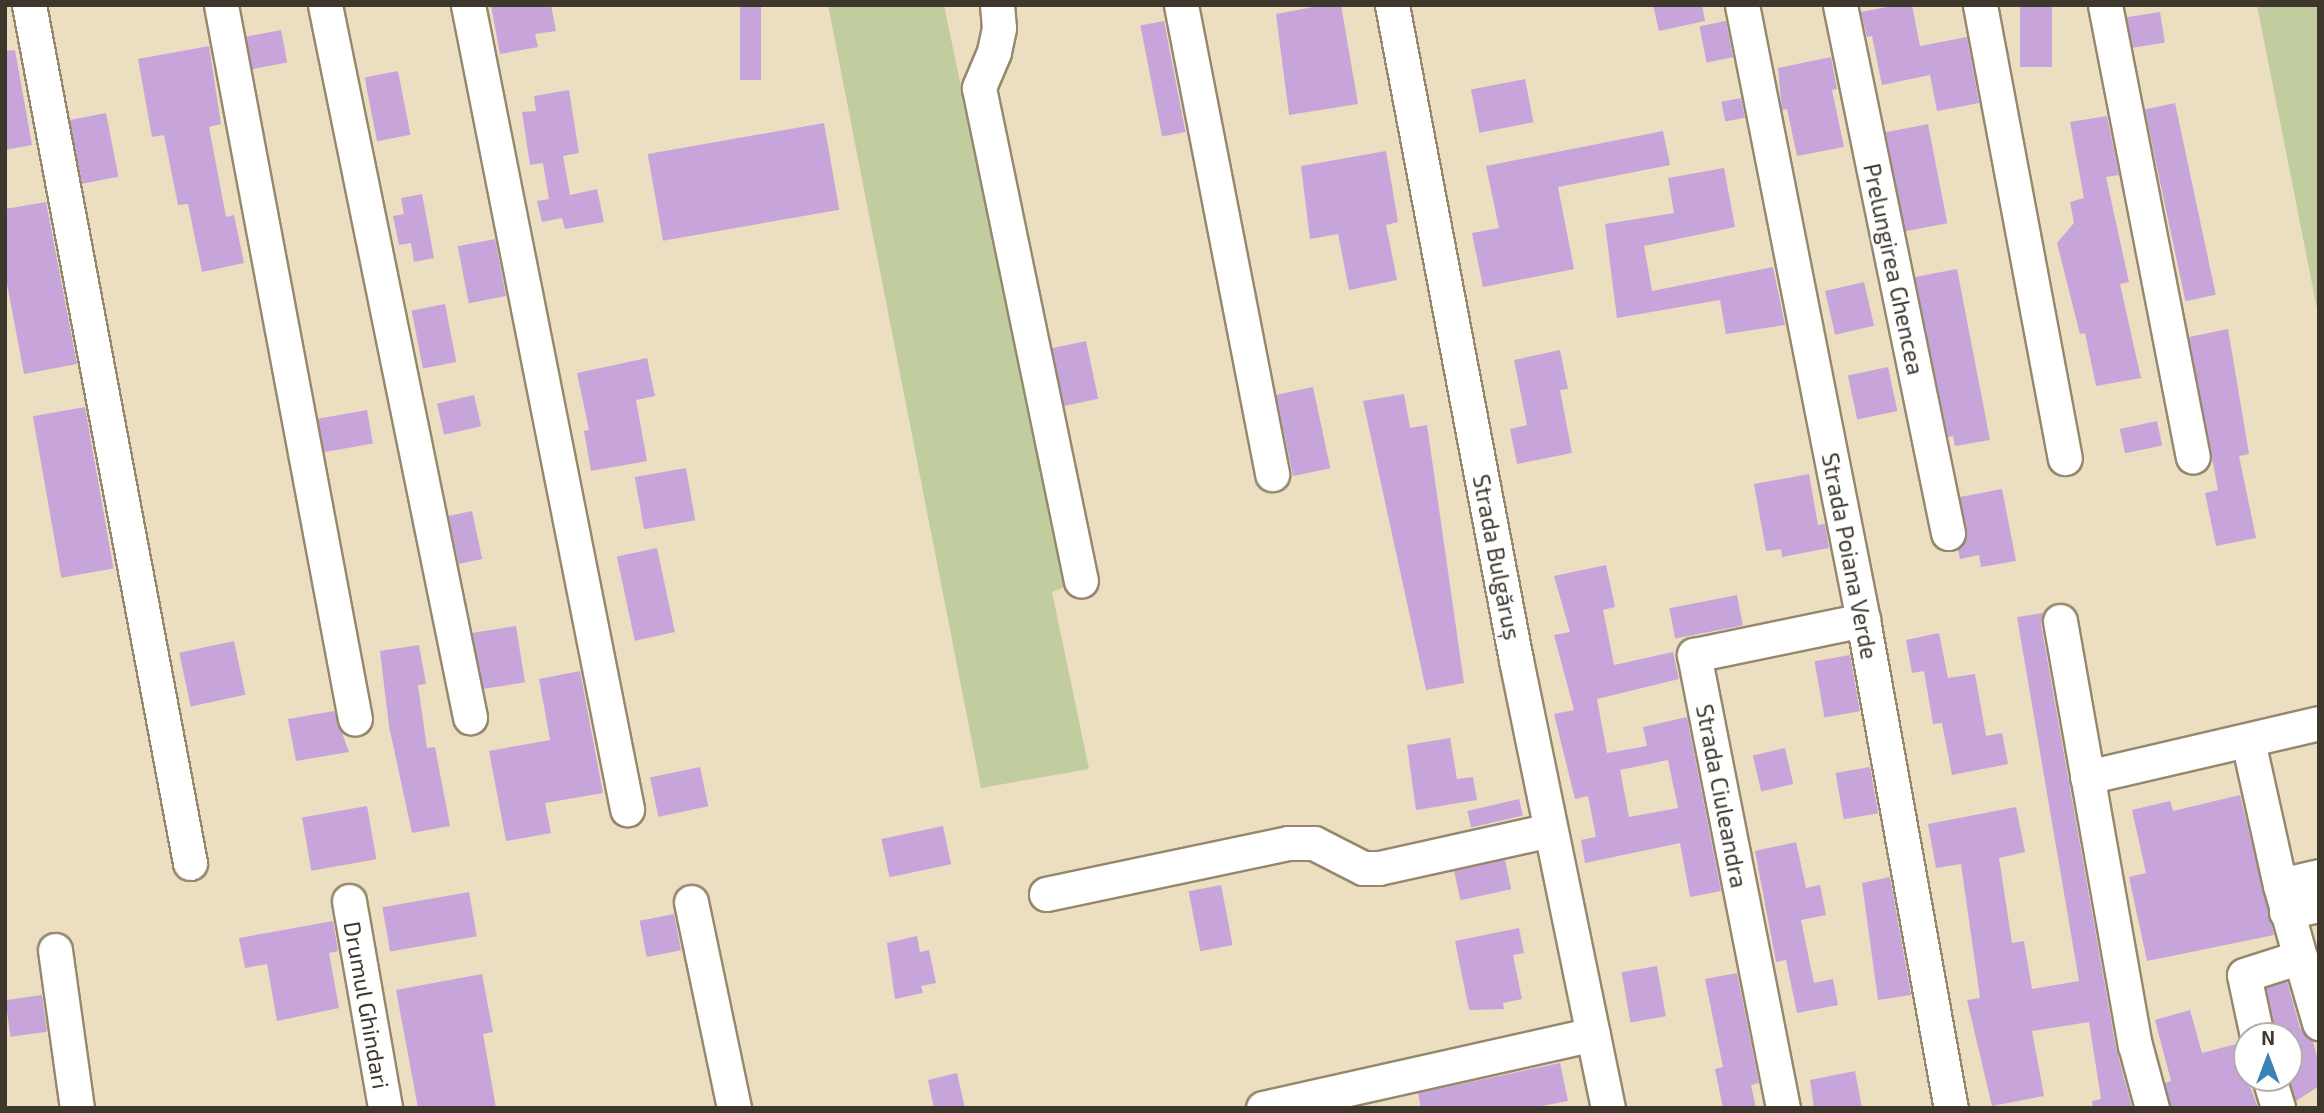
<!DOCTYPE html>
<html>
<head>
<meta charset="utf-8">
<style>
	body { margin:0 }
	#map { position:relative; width:2324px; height:1113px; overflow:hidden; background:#ecdec1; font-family:"Exo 2",sans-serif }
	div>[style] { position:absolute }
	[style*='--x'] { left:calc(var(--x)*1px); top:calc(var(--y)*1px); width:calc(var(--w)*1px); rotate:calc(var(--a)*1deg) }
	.green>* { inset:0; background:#c1cd9e }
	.building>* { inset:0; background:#c7a5da; transform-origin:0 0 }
	.roads { filter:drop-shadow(2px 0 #95886d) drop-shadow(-2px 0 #95886d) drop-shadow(0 2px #95886d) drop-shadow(0 -2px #95886d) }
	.minor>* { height:33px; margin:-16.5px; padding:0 16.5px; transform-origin:16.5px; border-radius:16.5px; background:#fff }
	span { translate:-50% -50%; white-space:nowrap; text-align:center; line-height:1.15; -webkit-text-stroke:5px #fff; paint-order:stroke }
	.street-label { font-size:23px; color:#3e382c }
	.frame { position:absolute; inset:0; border:7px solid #3e382c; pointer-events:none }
	.north { position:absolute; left:2233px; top:1022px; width:70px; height:70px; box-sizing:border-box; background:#fff; border:2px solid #b2afab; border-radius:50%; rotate:0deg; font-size:19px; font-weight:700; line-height:28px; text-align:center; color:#3e382c }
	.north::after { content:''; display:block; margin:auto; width:24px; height:32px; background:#3a83b7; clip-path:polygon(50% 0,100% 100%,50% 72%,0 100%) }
</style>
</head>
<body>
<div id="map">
	<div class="green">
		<div style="clip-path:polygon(828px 5px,944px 5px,1065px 587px,1052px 592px,1089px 769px,981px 788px)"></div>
		<div style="clip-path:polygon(2257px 5px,2319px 5px,2319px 319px)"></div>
	</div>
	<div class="building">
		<div style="clip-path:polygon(491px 5px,551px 5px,556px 31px,535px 34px,538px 47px,500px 54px)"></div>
		<div style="left:740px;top:5px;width:21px;height:75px"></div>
		<div style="clip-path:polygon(1324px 5px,1341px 5px,1358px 104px,1289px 115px,1276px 14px)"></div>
		<div style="clip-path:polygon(1653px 5px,1702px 5px,1705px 21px,1659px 31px)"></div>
		<div style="clip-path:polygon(1897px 5px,1912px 5px,1920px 46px,1967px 37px,1979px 103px,1937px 111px,1930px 75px,1882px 85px,1872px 36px,1867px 37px,1861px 12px)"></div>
		<div style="left:2020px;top:5px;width:32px;height:62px"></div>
		<div style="left:2160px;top:12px;width:31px;height:34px;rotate:81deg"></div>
		<div style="left:1164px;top:21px;width:113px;height:24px;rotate:79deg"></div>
		<div style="left:1726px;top:21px;width:37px;height:27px;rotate:79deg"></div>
		<div style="left:281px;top:30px;width:33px;height:36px;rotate:79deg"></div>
		<div style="clip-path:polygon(209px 46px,221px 124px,209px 127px,226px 217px,234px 215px,244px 263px,202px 272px,188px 204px,178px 205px,164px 135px,152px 137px,138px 59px)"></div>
		<div style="clip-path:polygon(15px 50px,32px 145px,5px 150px,5px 51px)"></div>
		<div style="clip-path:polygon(1831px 57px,1837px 89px,1832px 90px,1844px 147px,1797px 156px,1787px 109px,1782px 110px,1778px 68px)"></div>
		<div style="left:398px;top:71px;width:65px;height:34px;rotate:79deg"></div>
		<div style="left:1525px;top:79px;width:44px;height:55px;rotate:79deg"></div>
		<div style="clip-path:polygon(569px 90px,579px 153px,563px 156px,570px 195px,597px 189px,604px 222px,565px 229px,562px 218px,542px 222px,537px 201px,549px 199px,543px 163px,530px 165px,522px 112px,536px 111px,534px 96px)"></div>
		<div style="left:1741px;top:98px;width:20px;height:20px;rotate:79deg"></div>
		<div style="left:2175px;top:103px;width:196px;height:31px;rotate:78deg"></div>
		<div style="left:106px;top:113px;width:65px;height:37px;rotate:79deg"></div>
		<div style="clip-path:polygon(2107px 116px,2119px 175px,2106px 177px,2129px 282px,2120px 284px,2141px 378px,2096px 386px,2085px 333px,2080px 334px,2057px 243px,2074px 223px,2070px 202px,2084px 198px,2070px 122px)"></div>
		<div style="left:824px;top:123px;width:88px;height:179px;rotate:80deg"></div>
		<div style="left:1928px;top:124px;width:101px;height:43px;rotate:79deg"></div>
		<div style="clip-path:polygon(1663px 131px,1670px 165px,1558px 187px,1574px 269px,1483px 287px,1472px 233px,1499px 228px,1486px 166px)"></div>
		<div style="clip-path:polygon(1386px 151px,1398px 222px,1386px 225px,1397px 280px,1349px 290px,1338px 234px,1310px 239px,1301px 166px)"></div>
		<div style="clip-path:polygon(1724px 168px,1735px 227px,1644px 246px,1652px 291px,1773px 267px,1785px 325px,1726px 334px,1720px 300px,1617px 318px,1605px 224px,1674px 213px,1668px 178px)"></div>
		<div style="clip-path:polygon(422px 194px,434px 258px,414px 262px,411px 243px,399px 245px,393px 216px,404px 214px,401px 198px)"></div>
		<div style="clip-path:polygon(46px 202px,77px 364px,24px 374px,5px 273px,5px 209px)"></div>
		<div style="left:495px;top:239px;width:58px;height:38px;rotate:79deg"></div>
		<div style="clip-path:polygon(1957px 269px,1990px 440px,1955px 446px,1953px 436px,1948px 437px,1915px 277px)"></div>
		<div style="left:1864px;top:282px;width:45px;height:40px;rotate:77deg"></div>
		<div style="left:445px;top:304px;width:59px;height:34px;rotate:79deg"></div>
		<div style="clip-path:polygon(2228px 329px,2249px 454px,2239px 456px,2256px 538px,2216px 546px,2205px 493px,2218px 490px,2189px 337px)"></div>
		<div style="left:1086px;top:341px;width:59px;height:35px;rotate:78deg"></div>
		<div style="clip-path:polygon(1560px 350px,1568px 389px,1560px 390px,1572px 453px,1517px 464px,1510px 429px,1527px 425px,1514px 360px)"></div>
		<div style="clip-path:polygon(647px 358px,655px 396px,636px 400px,647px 461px,591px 471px,584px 431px,589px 430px,577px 373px)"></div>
		<div style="left:1888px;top:367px;width:45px;height:41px;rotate:78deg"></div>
		<div style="left:1313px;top:387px;width:83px;height:38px;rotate:78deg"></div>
		<div style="clip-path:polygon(1404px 394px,1410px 428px,1427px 425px,1464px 683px,1426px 690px,1363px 401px)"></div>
		<div style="left:474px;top:395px;width:32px;height:38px;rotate:77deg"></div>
		<div style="left:85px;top:407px;width:164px;height:53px;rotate:80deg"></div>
		<div style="left:367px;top:410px;width:34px;height:50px;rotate:80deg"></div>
		<div style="left:2157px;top:421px;width:25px;height:38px;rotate:78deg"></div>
		<div style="left:686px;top:468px;width:53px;height:52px;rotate:80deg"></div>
		<div style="clip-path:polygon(1809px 474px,1818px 525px,1825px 524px,1829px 548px,1782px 557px,1781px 549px,1766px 551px,1754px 484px)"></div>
		<div style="clip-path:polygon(2002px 489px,2016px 561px,1981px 567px,1979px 555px,1960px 559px,1958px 549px,1967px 530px,1960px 497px)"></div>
		<div style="left:472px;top:511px;width:49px;height:24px;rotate:78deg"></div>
		<div style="left:657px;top:548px;width:86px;height:41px;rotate:78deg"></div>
		<div style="clip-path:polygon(evenodd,1606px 565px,1615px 607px,1603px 610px,1614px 665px,1673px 652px,1679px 679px,1597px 699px,1607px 753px,1647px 746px,1643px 727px,1687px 717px,1721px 891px,1690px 897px,1680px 843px,1585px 863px,1581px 840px,1596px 837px,1588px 796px,1575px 799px,1554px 714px,1574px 710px,1554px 635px,1570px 632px,1554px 576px,1606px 565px,1668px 760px,1678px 808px,1629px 817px,1620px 770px,1668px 760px)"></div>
		<div style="left:1737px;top:595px;width:31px;height:69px;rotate:79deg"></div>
		<div style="clip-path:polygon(2043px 613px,2041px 624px,2116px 1048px,2132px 1108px,2093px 1108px,2092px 1101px,2101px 1099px,2089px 1022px,2032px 1031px,2044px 1096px,1992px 1106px,1967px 1000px,1980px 998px,1961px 864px,1936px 868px,1928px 824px,2016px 807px,2025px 852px,1999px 858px,2012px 943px,2024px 941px,2032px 989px,2079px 981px,2017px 617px)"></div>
		<div style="left:516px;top:626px;width:57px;height:45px;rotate:81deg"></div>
		<div style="clip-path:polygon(1939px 633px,1948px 678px,1975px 674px,1986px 736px,2002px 733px,2008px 764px,1952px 775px,1942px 723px,1933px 724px,1924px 671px,1912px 673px,1906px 640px)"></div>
		<div style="left:234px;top:641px;width:55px;height:56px;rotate:78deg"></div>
		<div style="clip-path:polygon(419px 645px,426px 684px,418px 685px,427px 748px,435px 747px,450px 826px,412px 833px,389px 726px,380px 651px)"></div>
		<div style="left:1850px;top:655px;width:57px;height:36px;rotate:80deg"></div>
		<div style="clip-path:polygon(580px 671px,603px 793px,545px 803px,551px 833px,506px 841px,489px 751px,550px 740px,539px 679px)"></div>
		<div style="clip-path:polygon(334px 711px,349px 752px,296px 761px,288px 719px)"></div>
		<div style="clip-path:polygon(1450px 738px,1457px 779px,1473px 777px,1477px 800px,1416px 810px,1407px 745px)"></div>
		<div style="left:1785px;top:748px;width:37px;height:33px;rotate:77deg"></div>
		<div style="left:700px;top:767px;width:40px;height:51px;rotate:78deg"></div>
		<div style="left:1870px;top:767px;width:47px;height:35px;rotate:80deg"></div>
		<div style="clip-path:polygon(2240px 795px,2274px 935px,2147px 961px,2129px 877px,2146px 873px,2132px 810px,2170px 801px,2173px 811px)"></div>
		<div style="left:1519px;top:799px;width:17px;height:53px;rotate:77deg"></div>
		<div style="left:367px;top:806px;width:54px;height:66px;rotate:80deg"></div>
		<div style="left:943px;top:826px;width:39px;height:63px;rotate:78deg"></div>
		<div style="clip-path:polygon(1796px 842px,1806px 888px,1820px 885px,1826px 915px,1801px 920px,1814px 983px,1833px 979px,1838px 1005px,1797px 1013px,1786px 960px,1776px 962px,1755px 851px)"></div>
		<div style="left:1505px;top:860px;width:30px;height:52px;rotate:78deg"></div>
		<div style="clip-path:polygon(1890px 877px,1911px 995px,1878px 1000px,1862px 883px)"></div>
		<div style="left:1221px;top:885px;width:61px;height:33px;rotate:79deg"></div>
		<div style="left:469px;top:892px;width:45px;height:88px;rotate:80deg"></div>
		<div style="left:674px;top:914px;width:37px;height:35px;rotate:79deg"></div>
		<div style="clip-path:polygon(333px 921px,338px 951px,329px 953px,339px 1008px,277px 1021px,267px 964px,245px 968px,239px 938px)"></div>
		<div style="clip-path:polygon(1519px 928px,1524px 953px,1513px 955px,1522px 999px,1503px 1003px,1504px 1009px,1469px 1010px,1455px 941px)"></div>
		<div style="clip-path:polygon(917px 936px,920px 952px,929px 950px,936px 983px,921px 986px,923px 993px,895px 999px,887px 943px)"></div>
		<div style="left:1657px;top:966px;width:51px;height:36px;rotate:80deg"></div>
		<div style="clip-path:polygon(1737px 973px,1759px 1083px,1751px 1085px,1756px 1108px,1723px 1108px,1715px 1069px,1723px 1067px,1705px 979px)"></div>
		<div style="clip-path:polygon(482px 974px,493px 1032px,483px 1034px,496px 1108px,418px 1108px,396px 990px)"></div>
		<div style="clip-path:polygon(2287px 981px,2300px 1028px,2313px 1041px,2319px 1065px,2319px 1086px,2296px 1101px,2289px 1078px,2289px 1036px,2276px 1036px,2266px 988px)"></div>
		<div style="left:42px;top:995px;width:37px;height:37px;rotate:82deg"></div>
		<div style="clip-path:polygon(2190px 1010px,2202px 1053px,2240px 1043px,2247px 1052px,2247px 1078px,2258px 1108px,2171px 1108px,2165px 1083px,2171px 1081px,2155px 1020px)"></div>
		<div style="clip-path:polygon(1560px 1063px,1568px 1101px,1531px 1108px,1421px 1108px,1418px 1093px)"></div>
		<div style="clip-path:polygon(1855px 1071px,1862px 1108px,1814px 1108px,1810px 1080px)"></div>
		<div style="clip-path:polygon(957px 1073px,965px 1108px,934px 1108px,928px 1080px)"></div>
	</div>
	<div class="roads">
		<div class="minor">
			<div style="--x:29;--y:5;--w:873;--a:79.37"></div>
			<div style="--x:221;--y:5;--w:726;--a:79.37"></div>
			<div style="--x:325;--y:5;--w:727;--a:78.49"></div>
			<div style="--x:468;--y:5;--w:820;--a:78.81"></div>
			<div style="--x:997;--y:5;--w:23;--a:85"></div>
			<div style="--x:999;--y:28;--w:25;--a:102"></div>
			<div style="--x:994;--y:52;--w:39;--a:113"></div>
			<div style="--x:979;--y:88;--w:503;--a:78.31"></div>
			<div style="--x:1181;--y:5;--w:478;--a:79"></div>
			<div style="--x:1392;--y:5;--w:667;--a:79.28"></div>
			<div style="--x:1516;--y:660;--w:457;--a:78.4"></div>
			<div style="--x:1742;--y:5;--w:627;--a:78.87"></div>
			<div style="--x:1863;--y:620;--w:496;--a:79.8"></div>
			<div style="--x:1840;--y:5;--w:539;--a:78.44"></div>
			<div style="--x:1980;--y:5;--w:461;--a:79.4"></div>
			<div style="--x:2105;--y:5;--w:460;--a:79"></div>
			<div style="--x:2060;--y:621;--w:431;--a:80"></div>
			<div style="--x:2135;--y:1045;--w:65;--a:74.9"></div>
			<div style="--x:2248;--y:741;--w:148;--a:77.5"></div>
			<div style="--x:2280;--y:885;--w:40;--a:-13"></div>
			<div style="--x:2087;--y:777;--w:238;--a:-13.1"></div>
			<div style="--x:1046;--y:894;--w:247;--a:-11.9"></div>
			<div style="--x:1288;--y:843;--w:26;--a:0"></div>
			<div style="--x:1314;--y:843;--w:55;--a:27"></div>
			<div style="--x:1363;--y:868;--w:16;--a:0"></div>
			<div style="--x:1379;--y:868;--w:175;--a:-12.5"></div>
			<div style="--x:349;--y:901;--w:210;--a:80.1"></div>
			<div style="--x:691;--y:902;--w:210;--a:78.2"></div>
			<div style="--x:2286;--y:912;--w:34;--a:-12"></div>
			<div style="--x:55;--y:950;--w:160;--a:82.1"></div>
			<div style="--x:2300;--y:957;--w:69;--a:73.9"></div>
			<div style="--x:2257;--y:1036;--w:62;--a:-102"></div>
			<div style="--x:2244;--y:975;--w:59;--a:-17.8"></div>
			<div style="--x:2300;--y:957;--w:75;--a:-105.5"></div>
			<div style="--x:2269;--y:1078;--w:31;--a:73"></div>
			<div style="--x:1263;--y:1108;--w:338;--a:-12.6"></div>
			<div style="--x:1783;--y:1108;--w:462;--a:-101.1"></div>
			<div style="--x:1694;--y:655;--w:173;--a:-11.7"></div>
		</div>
	</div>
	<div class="street-label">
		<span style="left:1894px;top:269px;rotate:78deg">Prelungirea Ghencea</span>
		<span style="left:1850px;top:556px;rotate:79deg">Strada Poiana Verde</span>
		<span style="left:1497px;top:557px;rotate:79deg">Strada Bulgăruș</span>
		<span style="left:1722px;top:796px;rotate:79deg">Strada Ciuleandra</span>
		<span style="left:367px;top:1005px;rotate:80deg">Drumul Ghindari</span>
	</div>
	<div class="frame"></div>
	<div class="north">N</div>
</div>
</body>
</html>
